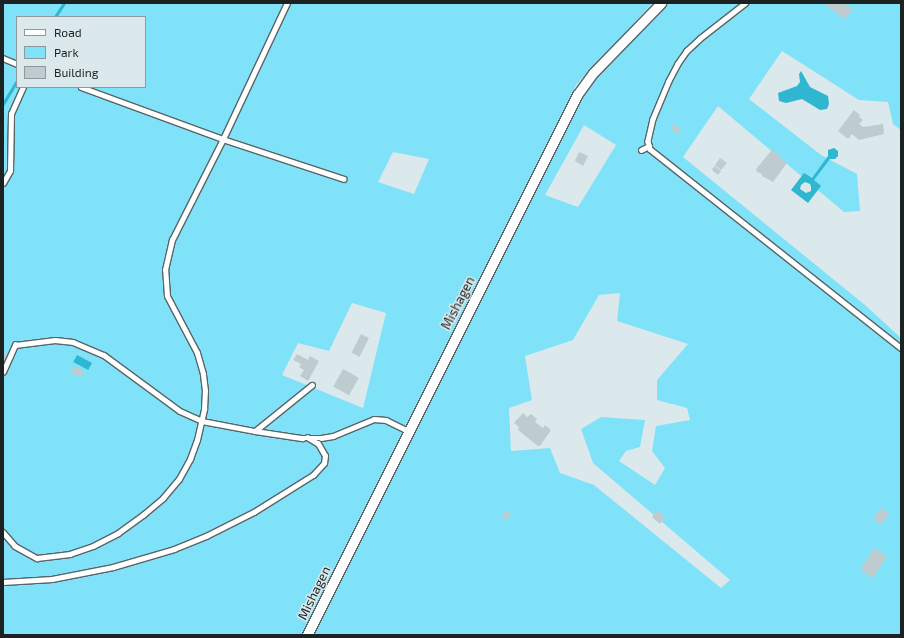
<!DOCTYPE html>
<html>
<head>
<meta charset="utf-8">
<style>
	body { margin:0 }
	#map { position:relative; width:904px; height:638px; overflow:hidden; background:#dbe9ec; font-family:"Exo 2",sans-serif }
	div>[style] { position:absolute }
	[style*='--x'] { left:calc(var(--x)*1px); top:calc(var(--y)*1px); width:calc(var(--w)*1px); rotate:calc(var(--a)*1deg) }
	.green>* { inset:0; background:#80e2f8 }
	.water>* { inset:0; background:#2fb6d0; transform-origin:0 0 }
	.stream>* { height:2.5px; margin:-1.25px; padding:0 1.25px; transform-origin:1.25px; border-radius:1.25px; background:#2fb6d0 }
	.building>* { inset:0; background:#becbcf; transform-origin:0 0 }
	.roads { filter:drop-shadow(1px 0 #586467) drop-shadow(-1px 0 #586467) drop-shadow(0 1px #586467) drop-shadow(0 -1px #586467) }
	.service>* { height:4.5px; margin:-2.25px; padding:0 2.25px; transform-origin:2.25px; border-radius:2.25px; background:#fff }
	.minor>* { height:9px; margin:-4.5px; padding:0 4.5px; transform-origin:4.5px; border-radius:4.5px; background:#fff }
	span { translate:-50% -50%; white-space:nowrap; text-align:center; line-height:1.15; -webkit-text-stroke:3px #dbe9ec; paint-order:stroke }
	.street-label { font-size:13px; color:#1c2122 }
	.frame { position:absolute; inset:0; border:4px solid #1c2122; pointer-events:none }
	.legend { position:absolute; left:16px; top:16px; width:130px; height:72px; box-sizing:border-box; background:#dbe9ec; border:1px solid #8f999b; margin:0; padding:5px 7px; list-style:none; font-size:12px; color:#1c2122 }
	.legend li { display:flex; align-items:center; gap:8px; height:20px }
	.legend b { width:20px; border:1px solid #8f999b }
</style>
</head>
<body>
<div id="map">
	<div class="green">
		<div style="clip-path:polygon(evenodd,3px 3px,653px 3px,576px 85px,301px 635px,3px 635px,3px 3px,17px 17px,145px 17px,145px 87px,17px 87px,17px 17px,3px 3px,393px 152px,429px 159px,414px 194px,378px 182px,393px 152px,3px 3px,352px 303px,386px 313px,363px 408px,282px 375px,298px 343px,329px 351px,352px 303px)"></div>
		<div style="clip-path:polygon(evenodd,666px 3px,901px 3px,901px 130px,893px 124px,888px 102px,859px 100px,782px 51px,749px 99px,821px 155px,857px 174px,860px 211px,844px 212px,718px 106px,683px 157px,865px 305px,901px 338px,901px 635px,313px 635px,584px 90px,666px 3px,584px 125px,616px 145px,578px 207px,545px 195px,584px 125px,666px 3px,620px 293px,617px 321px,688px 344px,657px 380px,657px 400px,687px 408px,690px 420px,656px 426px,652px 451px,665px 468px,655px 485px,619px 461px,626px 451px,640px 447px,645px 420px,601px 417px,581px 429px,593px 463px,730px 580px,721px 588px,594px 485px,560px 473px,550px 448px,511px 451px,509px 408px,532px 400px,525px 356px,573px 340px,599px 295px,620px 293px)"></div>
	</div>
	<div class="water">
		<div style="clip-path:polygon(801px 71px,810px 87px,828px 96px,829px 104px,827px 109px,820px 110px,802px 99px,786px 103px,779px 101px,778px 93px,797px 86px,800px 82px,799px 74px)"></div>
		<div style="clip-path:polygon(evenodd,834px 148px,838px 151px,838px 156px,835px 159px,830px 159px,814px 180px,821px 186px,808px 203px,791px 190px,804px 173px,812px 178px,828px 156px,828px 150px,834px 148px,805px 182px,810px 184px,811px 187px,811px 191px,806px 193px,800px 189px,801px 185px,805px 182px)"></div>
		<div style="left:77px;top:355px;width:17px;height:8px;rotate:28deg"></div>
	</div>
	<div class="stream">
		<div style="--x:55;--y:17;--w:17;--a:-57"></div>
		<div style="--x:3;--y:104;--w:27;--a:-59"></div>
	</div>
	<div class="building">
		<div style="clip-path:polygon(826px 3px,845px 3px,853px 10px,844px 19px,825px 4px)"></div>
		<div style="clip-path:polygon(854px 110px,860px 115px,859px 117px,863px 120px,859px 124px,863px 127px,883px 124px,884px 134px,859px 140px,852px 134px,848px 139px,838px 131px)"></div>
		<div style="left:674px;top:124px;width:9px;height:5px;rotate:41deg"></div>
		<div style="clip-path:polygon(773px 150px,787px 163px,773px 182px,762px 176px,762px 174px,757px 172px,756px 169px,771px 151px)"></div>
		<div style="clip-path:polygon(579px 152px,588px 156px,583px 166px,575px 161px)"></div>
		<div style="clip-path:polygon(720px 158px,727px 163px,721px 170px,715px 165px)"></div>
		<div style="left:715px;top:166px;width:8px;height:5px;rotate:40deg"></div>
		<div style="left:361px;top:334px;width:9px;height:21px;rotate:27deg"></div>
		<div style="clip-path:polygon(3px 350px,5px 353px,6px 363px,3px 363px)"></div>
		<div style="clip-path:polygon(297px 354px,308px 360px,310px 356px,319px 361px,308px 381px,300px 376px,304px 370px,299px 367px,301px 364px,293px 360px)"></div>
		<div style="left:74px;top:366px;width:11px;height:7px;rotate:27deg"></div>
		<div style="left:343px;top:369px;width:18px;height:20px;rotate:29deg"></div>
		<div style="clip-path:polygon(523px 413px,527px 417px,531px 414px,537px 419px,535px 422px,543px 428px,545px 425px,551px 430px,540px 446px,538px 446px,518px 430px,519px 427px,514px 423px)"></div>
		<div style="left:881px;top:508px;width:10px;height:13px;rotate:37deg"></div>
		<div style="clip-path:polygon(657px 510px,665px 517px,660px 524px,652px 517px)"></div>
		<div style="left:508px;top:511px;width:5px;height:8px;rotate:53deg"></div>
		<div style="left:874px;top:548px;width:15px;height:26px;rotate:32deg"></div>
	</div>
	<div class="roads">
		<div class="service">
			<div style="--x:746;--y:3;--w:58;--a:142"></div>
			<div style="--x:700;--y:39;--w:18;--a:137"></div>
			<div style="--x:687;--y:51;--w:16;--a:125"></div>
			<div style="--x:678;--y:64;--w:19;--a:118"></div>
			<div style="--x:669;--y:81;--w:41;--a:112.8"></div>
			<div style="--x:653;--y:119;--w:23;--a:103"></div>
			<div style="--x:648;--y:141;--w:8;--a:76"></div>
			<div style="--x:650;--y:149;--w:320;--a:38.4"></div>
			<div style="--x:3;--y:58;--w:15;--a:23"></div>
			<div style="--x:81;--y:87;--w:151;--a:20.1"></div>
			<div style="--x:223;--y:139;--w:127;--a:18.3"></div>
			<div style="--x:641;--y:150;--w:9;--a:-27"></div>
			<div style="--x:3;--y:183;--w:14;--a:-60"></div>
			<div style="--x:10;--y:171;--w:57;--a:-89"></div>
			<div style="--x:11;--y:114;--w:30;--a:-66"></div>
			<div style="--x:3;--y:372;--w:30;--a:-66"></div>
			<div style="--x:15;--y:345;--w:40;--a:-7.1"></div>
			<div style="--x:55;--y:340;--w:18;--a:6"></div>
			<div style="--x:73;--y:342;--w:34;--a:23"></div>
			<div style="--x:104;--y:355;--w:94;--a:36.4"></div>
			<div style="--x:180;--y:411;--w:24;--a:24"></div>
			<div style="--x:202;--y:421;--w:54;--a:10.7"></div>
			<div style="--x:255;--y:431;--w:73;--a:-38.9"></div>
			<div style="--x:255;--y:431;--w:48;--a:8.5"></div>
			<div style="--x:302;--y:438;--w:19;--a:0"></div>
			<div style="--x:321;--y:438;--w:12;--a:-9"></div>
			<div style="--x:333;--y:436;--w:44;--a:-22.5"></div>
			<div style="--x:374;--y:419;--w:12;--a:5"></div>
			<div style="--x:386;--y:420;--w:25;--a:26"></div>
			<div style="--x:3;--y:532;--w:18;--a:49"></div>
			<div style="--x:15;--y:546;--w:25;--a:29"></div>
			<div style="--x:37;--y:558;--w:33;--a:-7"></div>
			<div style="--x:70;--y:554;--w:24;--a:-19"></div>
			<div style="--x:93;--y:546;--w:28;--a:-27"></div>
			<div style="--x:118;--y:533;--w:31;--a:-36"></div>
			<div style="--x:143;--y:515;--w:26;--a:-40"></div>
			<div style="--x:163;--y:498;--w:25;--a:-50"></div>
			<div style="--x:179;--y:479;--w:23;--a:-61"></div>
			<div style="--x:190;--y:459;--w:20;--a:-70"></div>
			<div style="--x:197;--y:440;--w:32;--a:-77"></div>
			<div style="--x:204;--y:409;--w:18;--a:-87"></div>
			<div style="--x:205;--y:391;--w:17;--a:-97"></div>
			<div style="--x:203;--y:374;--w:22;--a:-106"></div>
			<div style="--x:197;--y:353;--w:64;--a:-117.8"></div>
			<div style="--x:167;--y:296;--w:26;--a:-94"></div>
			<div style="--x:165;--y:270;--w:31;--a:-77"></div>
			<div style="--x:172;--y:240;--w:113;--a:-63.2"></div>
			<div style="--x:223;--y:139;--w:150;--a:-64.8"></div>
			<div style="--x:3;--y:582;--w:49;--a:-3.5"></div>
			<div style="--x:52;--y:579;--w:62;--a:-11.1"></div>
			<div style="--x:113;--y:567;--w:64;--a:-16.4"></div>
			<div style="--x:174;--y:549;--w:35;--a:-22"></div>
			<div style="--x:206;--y:536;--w:54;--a:-26.6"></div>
			<div style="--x:254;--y:512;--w:70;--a:-32.1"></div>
			<div style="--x:313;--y:475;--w:16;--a:-47"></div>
			<div style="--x:324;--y:463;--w:7;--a:-82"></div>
			<div style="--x:325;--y:456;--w:14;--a:-120"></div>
			<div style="--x:318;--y:444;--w:12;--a:-149"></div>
		</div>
		<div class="minor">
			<div style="--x:307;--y:635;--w:604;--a:-63.43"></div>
			<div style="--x:577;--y:95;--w:27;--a:-54"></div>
			<div style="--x:593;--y:73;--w:98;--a:-45.8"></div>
		</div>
	</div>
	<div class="street-label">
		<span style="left:458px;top:303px;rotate:-63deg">Mishagen</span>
		<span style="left:314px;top:593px;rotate:-64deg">Mishagen</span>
	</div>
	<div class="frame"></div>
	<ul class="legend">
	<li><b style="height:5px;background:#fff"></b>Road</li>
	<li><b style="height:11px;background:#80e2f8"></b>Park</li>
	<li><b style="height:11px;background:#becbcf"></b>Building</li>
	</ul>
</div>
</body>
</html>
